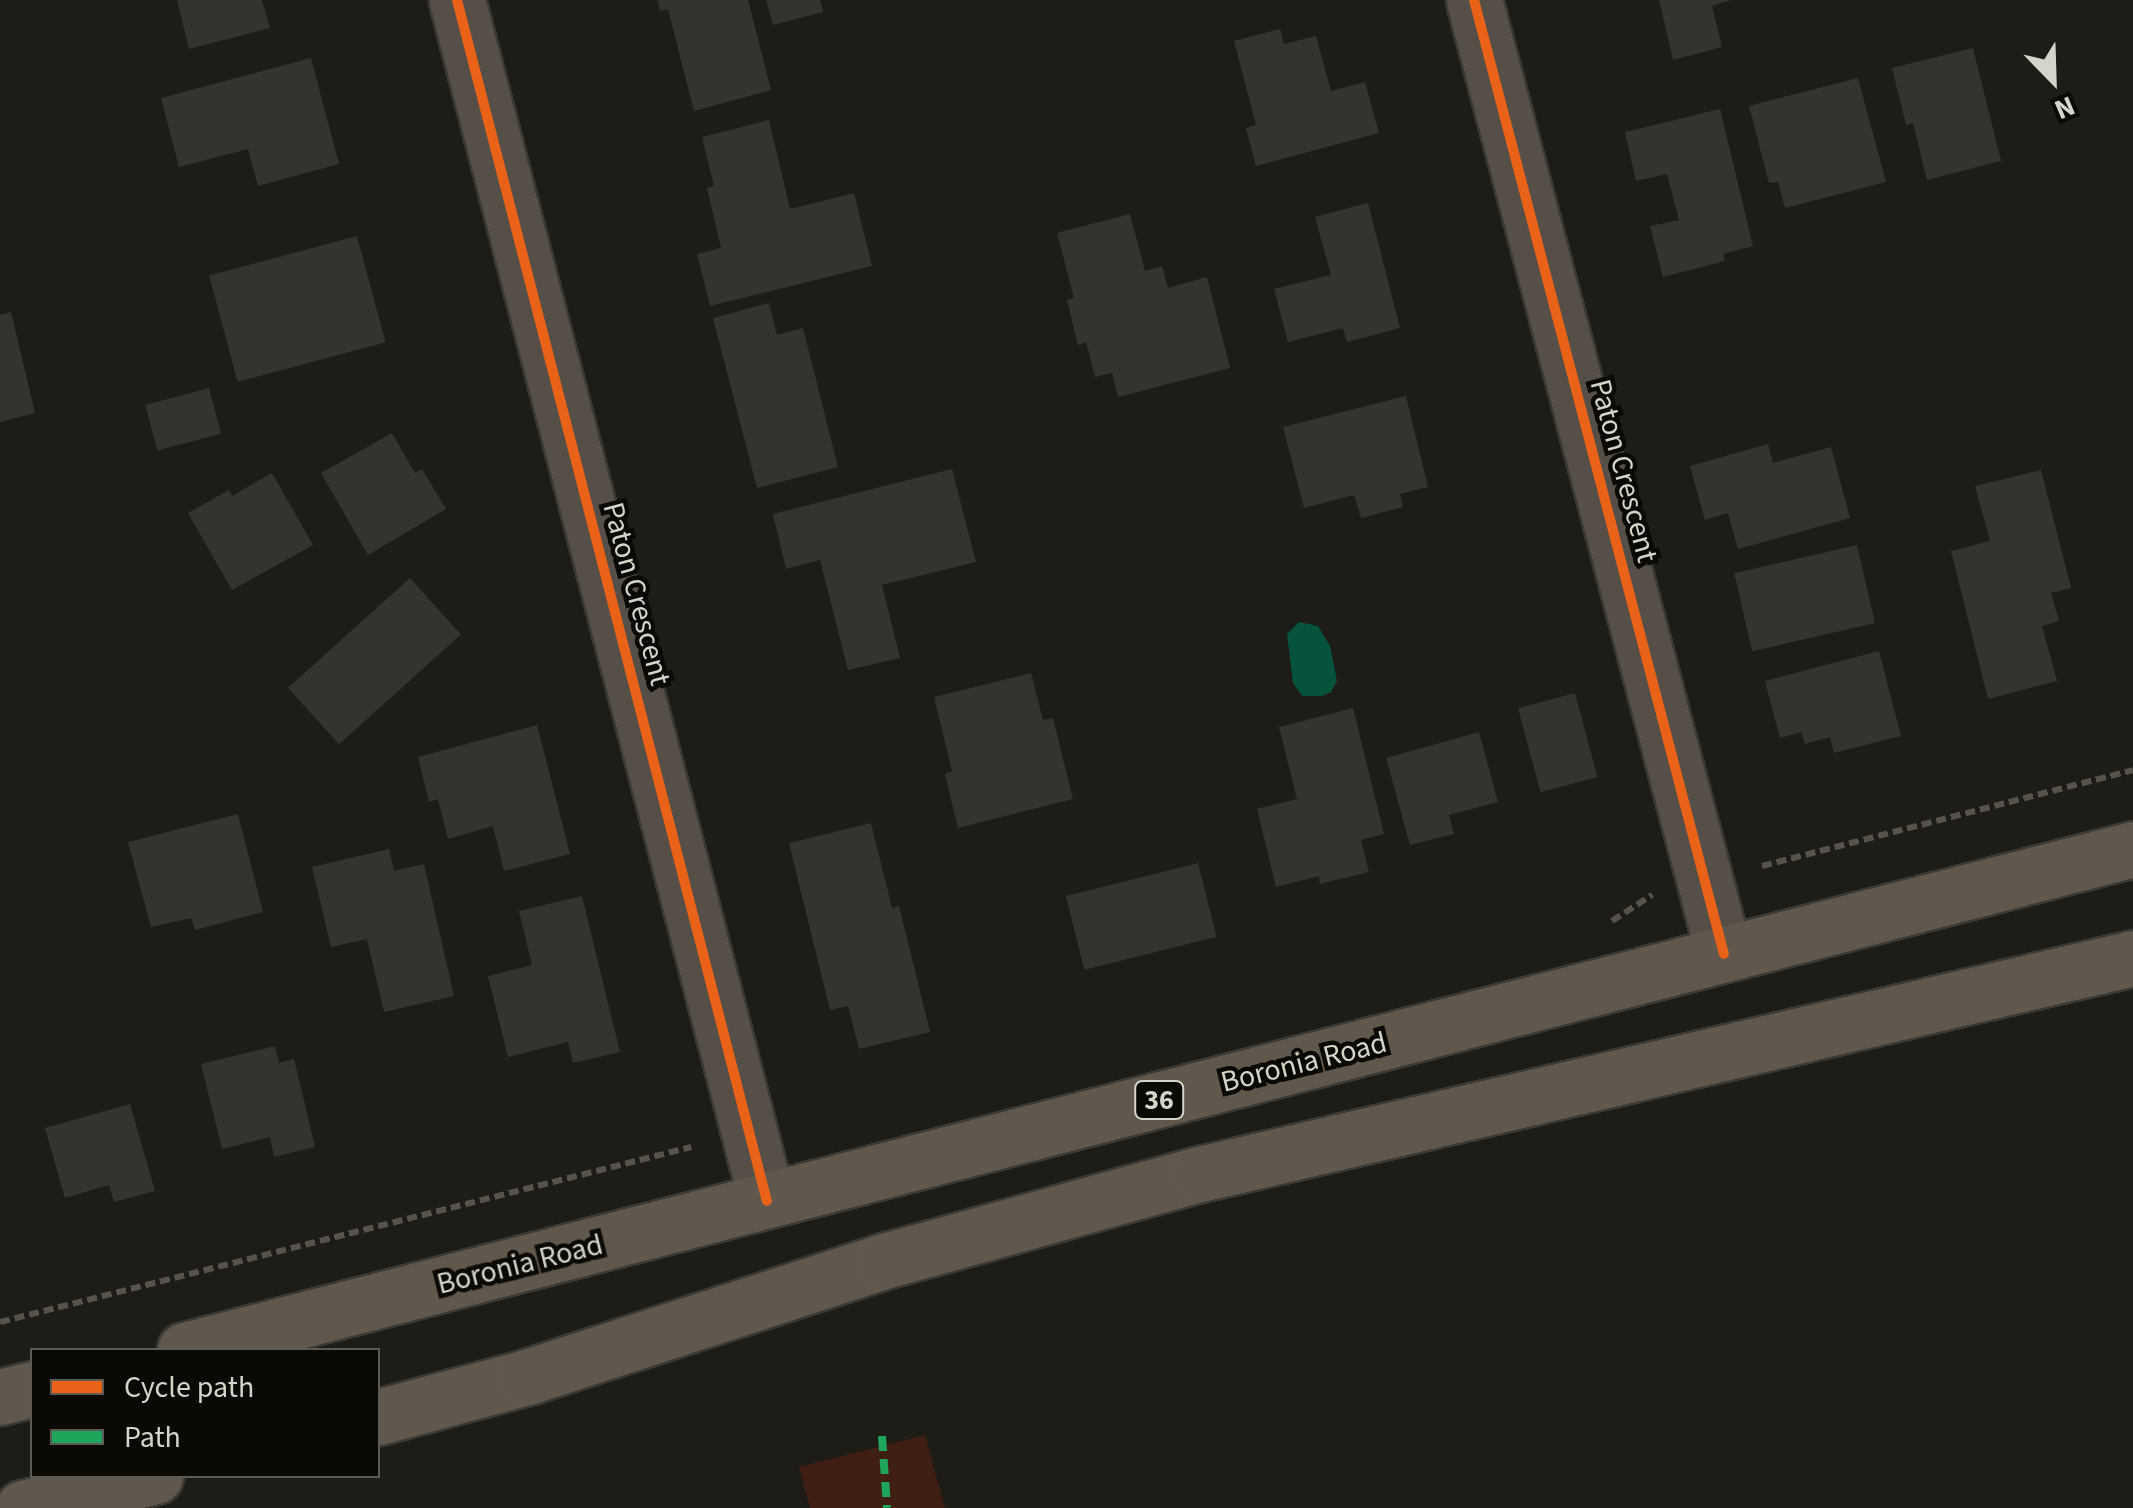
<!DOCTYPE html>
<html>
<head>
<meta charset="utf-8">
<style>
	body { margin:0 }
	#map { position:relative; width:2133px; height:1508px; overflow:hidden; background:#1e1c16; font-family:"Source Sans 3",sans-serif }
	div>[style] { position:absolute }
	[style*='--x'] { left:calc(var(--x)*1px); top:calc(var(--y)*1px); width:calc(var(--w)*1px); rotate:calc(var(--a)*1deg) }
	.green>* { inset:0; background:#3f1e13 }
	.water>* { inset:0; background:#05523d }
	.building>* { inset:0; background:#34342f; transform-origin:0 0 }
	.path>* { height:6px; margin-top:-3px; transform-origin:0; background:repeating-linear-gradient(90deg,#57534c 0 10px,transparent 0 15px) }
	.roads { filter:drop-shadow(2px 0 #3a3934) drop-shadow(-2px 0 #3a3934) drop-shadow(0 2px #3a3934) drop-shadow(0 -2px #3a3934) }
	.minor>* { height:55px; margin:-27.5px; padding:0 27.5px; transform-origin:27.5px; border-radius:27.5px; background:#554f47 }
	.primary>* { height:55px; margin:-27.5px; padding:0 27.5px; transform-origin:27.5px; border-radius:27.5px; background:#61584d }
	.quiet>* { height:8px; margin-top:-4px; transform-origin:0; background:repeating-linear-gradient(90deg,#20a55d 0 15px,transparent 0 23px) }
	.cycleway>* { height:10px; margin:-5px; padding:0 5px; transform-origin:5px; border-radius:5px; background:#ea6118 }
	span { translate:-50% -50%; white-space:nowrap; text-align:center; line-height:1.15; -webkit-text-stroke:9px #0a0904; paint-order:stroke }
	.shield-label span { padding:2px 8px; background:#0a0904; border:2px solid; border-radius:8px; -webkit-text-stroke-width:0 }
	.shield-label { font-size:28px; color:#d5d4cb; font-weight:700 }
	.street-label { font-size:30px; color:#d5d4cb }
	.legend { position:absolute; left:30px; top:1348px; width:350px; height:130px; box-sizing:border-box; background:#0a0904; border:2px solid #5b5a54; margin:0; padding:12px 18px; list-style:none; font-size:30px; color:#d5d4cb }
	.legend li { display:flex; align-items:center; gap:20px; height:50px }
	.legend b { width:50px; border:2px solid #5b5a54 }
	.north { position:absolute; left:2003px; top:30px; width:100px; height:100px; -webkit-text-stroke:8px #0a0904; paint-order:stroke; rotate:157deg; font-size:28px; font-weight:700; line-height:40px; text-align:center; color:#d5d4cb }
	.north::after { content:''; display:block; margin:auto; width:35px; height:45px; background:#d5d4cb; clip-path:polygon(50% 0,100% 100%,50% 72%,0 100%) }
</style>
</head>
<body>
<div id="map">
	<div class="green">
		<div style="clip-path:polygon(925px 1435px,945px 1508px,810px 1508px,799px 1467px)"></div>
	</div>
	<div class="water">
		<div style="clip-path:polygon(1299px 622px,1318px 626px,1330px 646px,1337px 681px,1331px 692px,1322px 696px,1302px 696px,1293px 683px,1287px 634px)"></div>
	</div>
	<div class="building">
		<div style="clip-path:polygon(177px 0,262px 0,270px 28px,189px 49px)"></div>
		<div style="clip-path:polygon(658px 0,748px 0,771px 90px,694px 111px,668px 9px,660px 11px)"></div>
		<div style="clip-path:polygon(766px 0,820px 0,823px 12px,773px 25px)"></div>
		<div style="clip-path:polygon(1659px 0,1731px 0,1712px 6px,1722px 47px,1673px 60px)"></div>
		<div style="clip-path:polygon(1280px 29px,1284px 44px,1316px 36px,1331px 91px,1365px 82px,1379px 133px,1256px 166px,1246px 128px,1256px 125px,1234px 41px)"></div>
		<div style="clip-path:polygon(1973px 48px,2001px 161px,1927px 180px,1913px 123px,1906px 125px,1892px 68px)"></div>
		<div style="clip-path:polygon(311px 58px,339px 164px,258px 186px,248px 149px,179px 167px,161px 98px)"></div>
		<div style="clip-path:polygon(1858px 78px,1886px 182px,1785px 208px,1778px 182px,1769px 183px,1749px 106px)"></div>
		<div style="clip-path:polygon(1720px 109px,1753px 246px,1723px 254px,1725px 261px,1663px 277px,1650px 226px,1679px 220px,1667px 174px,1636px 181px,1625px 132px)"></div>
		<div style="clip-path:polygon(769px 120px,790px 209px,854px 193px,872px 266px,710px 306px,697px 254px,721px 248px,707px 188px,714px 186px,702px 137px)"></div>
		<div style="clip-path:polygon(1368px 203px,1400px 328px,1347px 342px,1343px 328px,1288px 342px,1274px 289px,1331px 275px,1315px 217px)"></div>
		<div style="clip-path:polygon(1130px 214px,1145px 271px,1162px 266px,1168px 288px,1207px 277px,1230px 368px,1118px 397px,1112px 373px,1095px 377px,1086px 342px,1078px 345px,1067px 300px,1074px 298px,1057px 233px)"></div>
		<div style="left:357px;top:236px;width:110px;height:153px;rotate:75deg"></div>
		<div style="clip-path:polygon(769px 303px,777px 335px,803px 328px,838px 467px,757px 488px,713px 318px)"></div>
		<div style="clip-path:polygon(11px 312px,35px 413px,0 422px,0 315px)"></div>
		<div style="left:209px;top:388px;width:47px;height:66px;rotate:75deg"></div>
		<div style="clip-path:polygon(1406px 396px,1428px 487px,1400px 494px,1403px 507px,1361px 518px,1354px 495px,1304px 508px,1283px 427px)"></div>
		<div style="clip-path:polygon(392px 433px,415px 473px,422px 469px,446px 509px,368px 555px,321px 473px)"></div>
		<div style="clip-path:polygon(1768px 444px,1773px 463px,1831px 447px,1850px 518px,1738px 549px,1728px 513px,1705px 520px,1690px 466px)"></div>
		<div style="clip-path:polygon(952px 469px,976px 562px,882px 585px,900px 658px,848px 670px,820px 560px,786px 569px,773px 514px)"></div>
		<div style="clip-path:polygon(2041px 470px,2071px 588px,2051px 593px,2059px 621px,2042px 626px,2057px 681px,1988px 699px,1951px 551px,1990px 541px,1975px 486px)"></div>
		<div style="clip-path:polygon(272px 473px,313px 545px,232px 590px,188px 513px,229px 490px,232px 496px)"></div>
		<div style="left:1857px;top:545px;width:80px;height:126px;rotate:77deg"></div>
		<div style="left:410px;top:578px;width:76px;height:164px;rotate:48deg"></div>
		<div style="clip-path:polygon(1879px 651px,1901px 736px,1834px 753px,1830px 737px,1805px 744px,1801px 732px,1780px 738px,1765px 681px)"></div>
		<div style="clip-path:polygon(1031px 673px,1043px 720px,1053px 718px,1073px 799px,958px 828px,945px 774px,952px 771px,934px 697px)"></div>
		<div style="left:1575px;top:693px;width:87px;height:59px;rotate:75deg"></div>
		<div style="clip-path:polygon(1353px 708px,1384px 834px,1361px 840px,1369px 872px,1320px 884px,1319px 876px,1276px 887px,1257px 809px,1297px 799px,1279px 727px)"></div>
		<div style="clip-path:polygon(537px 725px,570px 854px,504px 871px,493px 826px,448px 839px,438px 799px,429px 802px,418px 757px)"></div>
		<div style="clip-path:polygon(1479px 732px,1498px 802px,1449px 815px,1454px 834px,1410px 845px,1386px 758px)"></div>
		<div style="clip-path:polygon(238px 814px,263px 912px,195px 930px,191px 918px,151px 927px,128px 842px)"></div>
		<div style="clip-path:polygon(871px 823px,892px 908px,899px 906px,930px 1032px,859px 1049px,848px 1006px,830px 1010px,789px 843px)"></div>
		<div style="clip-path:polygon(389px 849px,394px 871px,424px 864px,454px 996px,384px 1012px,367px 939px,331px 947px,312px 867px)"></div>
		<div style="left:1198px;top:863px;width:76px;height:136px;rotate:76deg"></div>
		<div style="clip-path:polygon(582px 896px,620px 1052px,573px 1063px,568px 1042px,508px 1057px,488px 976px,532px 965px,519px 911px)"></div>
		<div style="clip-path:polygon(275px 1046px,279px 1063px,294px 1059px,315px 1147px,274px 1157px,270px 1137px,222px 1149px,201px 1064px)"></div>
		<div style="clip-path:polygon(130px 1104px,155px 1191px,114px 1202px,109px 1185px,65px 1198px,45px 1128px)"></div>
	</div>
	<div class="path">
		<div style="--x:1762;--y:866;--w:383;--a:-14.5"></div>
		<div style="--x:1612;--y:921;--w:48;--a:-33"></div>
		<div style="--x:0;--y:1322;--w:713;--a:-14.21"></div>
	</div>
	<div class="roads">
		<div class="minor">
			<div style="--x:457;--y:0;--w:1240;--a:75.53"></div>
			<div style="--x:1474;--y:0;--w:986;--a:75.32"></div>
		</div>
		<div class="primary">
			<div style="--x:185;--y:1350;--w:2011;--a:-14.42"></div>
			<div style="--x:0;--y:1397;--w:33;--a:-14"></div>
			<div style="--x:378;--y:1417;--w:154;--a:-15"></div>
			<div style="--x:527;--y:1377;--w:375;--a:-18"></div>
			<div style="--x:884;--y:1261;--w:328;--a:-15.4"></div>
			<div style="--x:1200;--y:1174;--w:958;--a:-13.03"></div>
			<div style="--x:23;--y:1508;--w:136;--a:-13.6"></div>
		</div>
	</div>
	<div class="quiet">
		<div style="--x:882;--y:1436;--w:72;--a:86"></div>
	</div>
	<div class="cycleway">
		<div style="--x:457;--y:0;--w:1240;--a:75.53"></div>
		<div style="--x:1474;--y:0;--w:986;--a:75.32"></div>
	</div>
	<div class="shield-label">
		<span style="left:1159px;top:1100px">36</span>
	</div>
	<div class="street-label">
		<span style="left:1623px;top:471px;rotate:75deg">Paton Crescent</span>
		<span style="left:636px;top:594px;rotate:75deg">Paton Crescent</span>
		<span style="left:1304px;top:1063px;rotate:-14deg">Boronia Road</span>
		<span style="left:520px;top:1265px;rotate:-14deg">Boronia Road</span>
	</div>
	<ul class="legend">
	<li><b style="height:12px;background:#ea6118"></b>Cycle path</li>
	<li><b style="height:12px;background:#20a55d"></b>Path</li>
	</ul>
	<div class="north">N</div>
</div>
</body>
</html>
